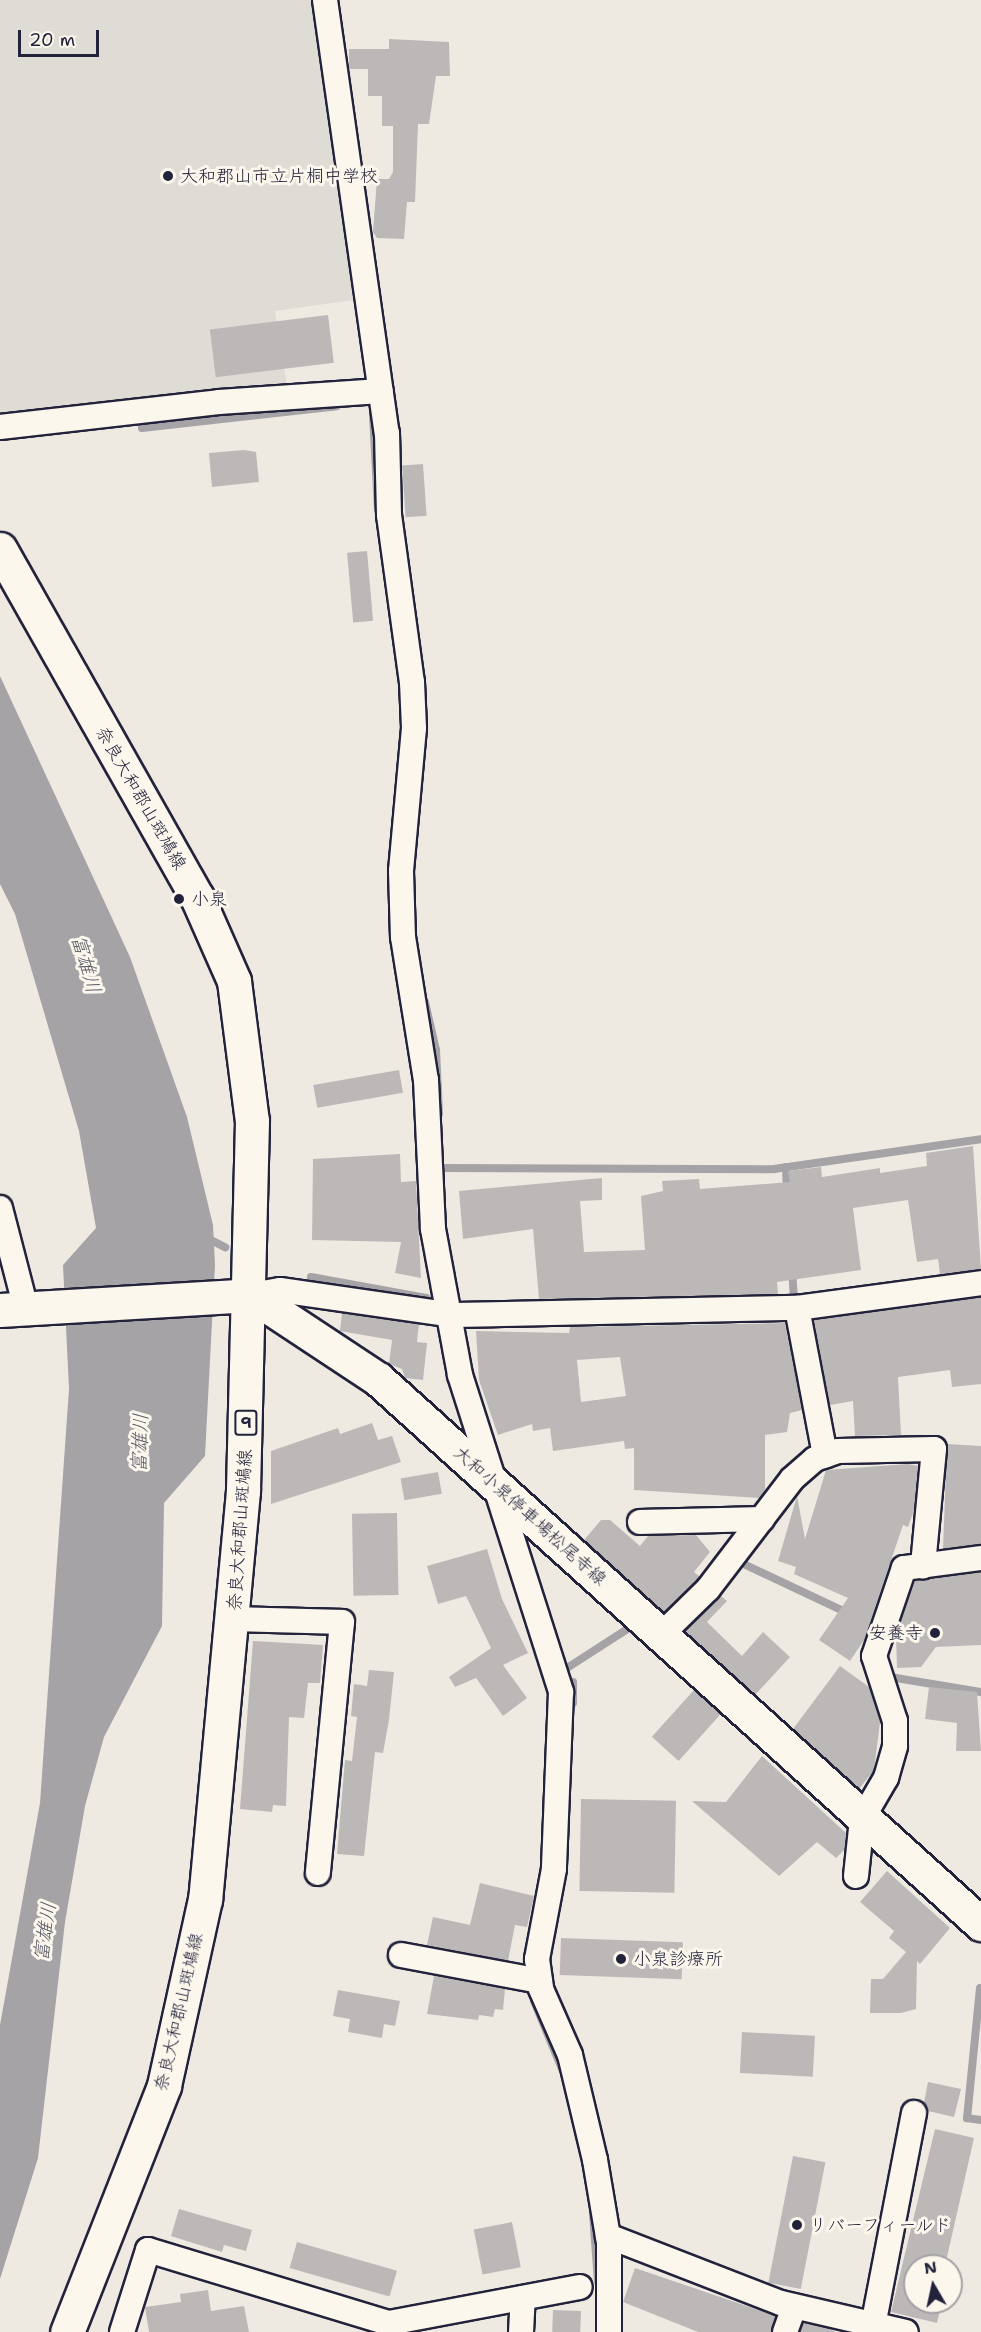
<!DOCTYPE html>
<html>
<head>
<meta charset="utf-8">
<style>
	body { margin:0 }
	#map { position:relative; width:981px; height:2332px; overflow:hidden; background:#eeeae2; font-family:"Shantell Sans","Klee One",sans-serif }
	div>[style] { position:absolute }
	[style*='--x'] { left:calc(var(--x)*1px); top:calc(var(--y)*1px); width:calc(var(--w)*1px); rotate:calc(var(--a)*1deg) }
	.built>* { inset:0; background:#dfdbd5 }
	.water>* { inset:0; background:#a6a3a7 }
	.stream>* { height:8px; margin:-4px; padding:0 4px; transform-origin:4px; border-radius:4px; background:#a6a3a7 }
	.building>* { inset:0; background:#bcb8b8; transform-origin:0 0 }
	.roads { filter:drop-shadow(2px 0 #22223b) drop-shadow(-2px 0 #22223b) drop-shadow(0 2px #22223b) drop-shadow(0 -2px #22223b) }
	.street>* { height:24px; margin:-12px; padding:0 12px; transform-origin:12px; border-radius:12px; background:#fbf7ec }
	.secondary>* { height:33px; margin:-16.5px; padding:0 16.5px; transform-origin:16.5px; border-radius:16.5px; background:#fbf7ec }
	.primary>* { height:33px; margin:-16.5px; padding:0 16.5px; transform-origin:16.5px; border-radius:16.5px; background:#fbf7ec }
	.dots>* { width:16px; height:16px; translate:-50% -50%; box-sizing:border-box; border:3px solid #fbf7ec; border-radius:50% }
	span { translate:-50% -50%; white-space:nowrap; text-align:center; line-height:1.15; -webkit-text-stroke:6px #fbf7ec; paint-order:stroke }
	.shield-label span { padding:2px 4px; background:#fbf7ec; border:2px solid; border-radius:4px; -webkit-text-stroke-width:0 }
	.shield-label { font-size:16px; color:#22223b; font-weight:700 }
	.poi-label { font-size:18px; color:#22223b }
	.left { translate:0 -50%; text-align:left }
	.right { translate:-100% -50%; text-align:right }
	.street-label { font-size:18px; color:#22223b }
	.water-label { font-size:20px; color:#575666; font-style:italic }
	.north { position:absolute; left:903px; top:2254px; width:60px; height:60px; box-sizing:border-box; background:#fbf7ec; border:2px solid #a4a2a5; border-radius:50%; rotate:351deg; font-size:16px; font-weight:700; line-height:24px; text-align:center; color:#22223b }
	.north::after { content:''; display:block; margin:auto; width:21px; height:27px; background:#22223b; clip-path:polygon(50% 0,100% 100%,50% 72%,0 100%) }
	.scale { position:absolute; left:18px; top:30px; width:81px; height:27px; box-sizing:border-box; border:3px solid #22223b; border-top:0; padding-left:8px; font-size:18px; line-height:21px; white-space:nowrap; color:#22223b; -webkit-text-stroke:4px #fbf7ec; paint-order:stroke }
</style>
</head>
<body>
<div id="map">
	<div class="built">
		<div style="clip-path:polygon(0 0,314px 0,353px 300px,275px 311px,287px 386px,0 414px)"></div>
	</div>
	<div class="water">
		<div style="clip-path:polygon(0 676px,130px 957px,187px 1117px,213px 1225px,215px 1265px,205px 1456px,164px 1503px,162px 1626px,104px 1737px,85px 1806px,65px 1922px,38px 2158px,0 2279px,0 2025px,40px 1803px,69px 1389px,63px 1265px,96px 1228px,79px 1131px,15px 914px,0 884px)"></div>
	</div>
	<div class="stream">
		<div style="--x:373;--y:415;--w:95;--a:87"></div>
		<div style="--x:142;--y:428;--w:196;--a:-6.4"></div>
		<div style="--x:425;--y:1002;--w:49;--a:77.1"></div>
		<div style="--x:436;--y:1050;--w:64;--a:87.3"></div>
		<div style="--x:786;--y:1167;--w:25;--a:88"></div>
		<div style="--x:437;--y:1168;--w:337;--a:0.2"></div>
		<div style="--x:774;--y:1169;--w:209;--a:-8.2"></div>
		<div style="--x:203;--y:1236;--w:25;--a:27"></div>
		<div style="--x:792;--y:1270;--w:30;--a:86"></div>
		<div style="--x:311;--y:1277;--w:117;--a:10.3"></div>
		<div style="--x:426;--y:1298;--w:12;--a:42"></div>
		<div style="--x:733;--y:1559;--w:127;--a:25.2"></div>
		<div style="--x:567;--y:1668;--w:74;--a:-32.8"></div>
		<div style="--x:884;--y:1676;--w:98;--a:9.4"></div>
		<div style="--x:573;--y:1682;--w:21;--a:90"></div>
		<div style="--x:980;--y:1988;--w:131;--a:95.7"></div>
		<div style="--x:967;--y:2118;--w:14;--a:8"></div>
		<div style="--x:534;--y:2001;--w:74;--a:67.6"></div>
		<div style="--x:593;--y:2214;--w:68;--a:85.8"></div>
	</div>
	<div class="building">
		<div style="clip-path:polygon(389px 39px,449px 42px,450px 76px,436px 76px,429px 124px,418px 124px,415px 202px,407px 202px,404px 239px,377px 238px,373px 232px,377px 179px,389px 179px,393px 172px,393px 126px,382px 126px,382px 96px,368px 96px,368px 69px,349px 69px,349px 49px,389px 49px)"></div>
		<div style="left:328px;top:315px;width:48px;height:119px;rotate:83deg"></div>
		<div style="clip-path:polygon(244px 450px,256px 452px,259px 482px,212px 487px,209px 453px)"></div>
		<div style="left:423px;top:464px;width:52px;height:21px;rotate:86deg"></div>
		<div style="left:367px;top:551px;width:70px;height:20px;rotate:85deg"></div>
		<div style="left:399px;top:1070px;width:23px;height:87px;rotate:80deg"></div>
		<div style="clip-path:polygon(973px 1146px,981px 1269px,940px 1274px,938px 1259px,917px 1262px,908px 1200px,853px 1208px,861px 1270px,777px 1282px,778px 1294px,539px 1299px,533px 1229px,463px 1239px,459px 1191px,602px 1178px,602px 1200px,580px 1201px,584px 1252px,645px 1250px,641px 1196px,663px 1191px,662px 1181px,699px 1179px,700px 1189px,790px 1182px,788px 1171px,821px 1167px,822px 1177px,880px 1168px,880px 1173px,927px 1166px,926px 1153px)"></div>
		<div style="clip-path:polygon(400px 1154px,401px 1182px,416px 1181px,421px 1278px,395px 1273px,401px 1242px,312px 1240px,313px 1159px)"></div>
		<div style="clip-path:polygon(981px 1297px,981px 1384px,952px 1387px,950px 1370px,898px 1377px,901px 1435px,855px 1436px,853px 1401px,830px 1405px,814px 1320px)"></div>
		<div style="clip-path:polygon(342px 1313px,419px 1324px,417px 1342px,427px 1343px,423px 1380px,405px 1378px,402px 1369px,389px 1364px,392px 1340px,340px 1331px)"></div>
		<div style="clip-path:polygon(evenodd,785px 1323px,802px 1410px,790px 1413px,787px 1432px,765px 1435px,765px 1490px,760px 1498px,634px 1490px,634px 1448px,625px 1449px,624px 1441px,553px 1451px,550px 1428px,533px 1431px,532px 1424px,498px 1435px,479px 1380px,476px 1331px,569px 1333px,570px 1327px,785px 1323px,620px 1357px,626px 1396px,581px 1402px,577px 1360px,620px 1357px)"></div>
		<div style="clip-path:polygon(372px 1423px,378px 1440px,392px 1436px,401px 1462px,271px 1504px,271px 1451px,338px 1428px,340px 1434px)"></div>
		<div style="clip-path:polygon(947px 1444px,981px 1446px,981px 1544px,943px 1549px)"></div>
		<div style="clip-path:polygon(908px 1464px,918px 1466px,914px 1510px,908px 1527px,903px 1525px,864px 1640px,850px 1661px,819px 1640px,848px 1598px,794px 1574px,796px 1567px,778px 1561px,797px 1496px,805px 1539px,826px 1470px)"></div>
		<div style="left:438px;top:1472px;width:22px;height:38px;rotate:80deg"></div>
		<div style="left:397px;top:1513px;width:82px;height:45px;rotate:89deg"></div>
		<div style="clip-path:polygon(601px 1520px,610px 1520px,640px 1546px,648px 1536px,696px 1535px,710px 1552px,694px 1572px,700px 1577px,664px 1612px,584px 1540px)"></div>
		<div style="clip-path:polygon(487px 1549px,502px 1599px,528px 1653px,503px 1665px,527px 1698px,503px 1716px,476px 1678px,455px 1687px,449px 1677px,491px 1648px,466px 1596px,438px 1604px,427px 1566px)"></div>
		<div style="clip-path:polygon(981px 1572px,981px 1645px,936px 1647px,921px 1667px,897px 1668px,896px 1635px,915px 1581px)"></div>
		<div style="clip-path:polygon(721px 1596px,727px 1601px,707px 1622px,742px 1656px,763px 1632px,790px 1657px,755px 1695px,685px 1631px)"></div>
		<div style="clip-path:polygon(253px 1641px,323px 1645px,320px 1683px,308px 1683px,304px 1718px,289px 1717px,286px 1806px,273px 1805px,272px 1812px,240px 1809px)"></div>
		<div style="clip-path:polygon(840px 1666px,869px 1687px,880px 1722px,874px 1770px,859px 1789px,793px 1729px)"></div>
		<div style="clip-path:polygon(369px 1670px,394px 1672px,389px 1720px,383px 1753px,375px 1752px,364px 1856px,337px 1854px,345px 1760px,352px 1761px,357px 1717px,351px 1716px,354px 1684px,367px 1686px)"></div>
		<div style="clip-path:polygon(929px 1687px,977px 1692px,981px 1751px,956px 1751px,957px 1723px,925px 1719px)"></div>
		<div style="left:694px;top:1690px;width:36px;height:63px;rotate:42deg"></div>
		<div style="clip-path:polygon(762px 1756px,846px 1833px,845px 1849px,836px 1858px,817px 1842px,779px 1876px,692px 1801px,726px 1802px)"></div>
		<div style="left:581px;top:1799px;width:95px;height:92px;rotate:1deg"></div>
		<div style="clip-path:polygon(887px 1871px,950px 1928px,920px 1964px,917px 1961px,916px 2009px,901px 2013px,870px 2013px,871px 1979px,883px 1979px,906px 1952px,889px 1938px,894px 1931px,860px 1902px)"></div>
		<div style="clip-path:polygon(480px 1883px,534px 1896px,527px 1927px,515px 1925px,508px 1961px,427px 1945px,433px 1917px,470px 1925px)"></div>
		<div style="left:561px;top:1938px;width:122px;height:37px;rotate:2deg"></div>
		<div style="clip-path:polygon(434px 1976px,505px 1989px,503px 2010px,495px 2009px,493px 2017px,479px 2015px,478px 2020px,427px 2014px)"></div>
		<div style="clip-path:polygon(338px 1990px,400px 2001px,395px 2026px,384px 2024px,382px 2038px,348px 2032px,350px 2019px,333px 2016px)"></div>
		<div style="left:742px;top:2032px;width:73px;height:41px;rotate:3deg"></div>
		<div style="clip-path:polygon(928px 2082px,961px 2089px,954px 2117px,928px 2111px,924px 2103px)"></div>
		<div style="clip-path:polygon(935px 2129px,974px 2138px,945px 2266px,915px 2266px,915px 2302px,942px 2302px,937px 2323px,891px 2312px)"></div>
		<div style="left:793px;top:2156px;width:33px;height:129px;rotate:11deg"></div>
		<div style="clip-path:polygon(179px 2209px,252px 2230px,246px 2251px,224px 2245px,222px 2252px,171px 2236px)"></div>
		<div style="left:512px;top:2222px;width:46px;height:39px;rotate:79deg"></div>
		<div style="left:297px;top:2242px;width:104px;height:27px;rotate:16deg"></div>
		<div style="clip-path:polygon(635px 2268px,776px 2316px,771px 2332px,698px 2332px,623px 2302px)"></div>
		<div style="clip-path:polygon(208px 2290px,211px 2311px,244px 2306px,249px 2332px,149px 2332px,145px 2307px,181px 2302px,180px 2294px)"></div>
		<div style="left:553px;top:2310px;width:28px;height:22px;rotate:2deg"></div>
		<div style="clip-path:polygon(803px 2323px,829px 2329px,836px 2332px,800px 2332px)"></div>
	</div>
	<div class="roads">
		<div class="street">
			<div style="--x:325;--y:0;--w:437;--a:81.9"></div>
			<div style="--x:387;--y:433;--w:82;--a:88.6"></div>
			<div style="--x:389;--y:515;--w:169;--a:82.2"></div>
			<div style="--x:412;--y:682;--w:46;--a:87.5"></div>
			<div style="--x:414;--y:728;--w:144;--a:95.2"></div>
			<div style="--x:401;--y:871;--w:66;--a:88.3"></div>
			<div style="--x:403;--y:937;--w:145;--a:80.9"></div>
			<div style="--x:426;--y:1080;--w:149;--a:87.3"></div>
			<div style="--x:433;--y:1229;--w:148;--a:79.5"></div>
			<div style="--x:460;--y:1375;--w:333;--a:72.3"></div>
			<div style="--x:561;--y:1692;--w:177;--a:92.3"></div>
			<div style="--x:554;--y:1869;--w:92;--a:100.7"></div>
			<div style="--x:537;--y:1959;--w:30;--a:82"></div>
			<div style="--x:541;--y:1989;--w:72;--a:66.3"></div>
			<div style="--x:570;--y:2055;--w:108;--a:76.6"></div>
			<div style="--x:595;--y:2160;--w:84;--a:80.4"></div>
			<div style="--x:609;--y:2243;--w:89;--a:90"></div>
			<div style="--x:0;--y:427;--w:220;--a:-6.5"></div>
			<div style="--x:219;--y:402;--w:162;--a:-3.9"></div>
			<div style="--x:0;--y:1208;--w:100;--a:75.5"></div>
			<div style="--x:251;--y:1295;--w:29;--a:-10"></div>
			<div style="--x:280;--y:1290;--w:176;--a:8.2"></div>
			<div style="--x:454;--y:1315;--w:343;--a:-1.2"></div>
			<div style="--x:797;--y:1308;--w:186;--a:-7.7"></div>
			<div style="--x:797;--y:1308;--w:150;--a:79.2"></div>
			<div style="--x:640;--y:1522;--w:122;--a:-1.4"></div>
			<div style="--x:234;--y:1619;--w:108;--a:1.6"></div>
			<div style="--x:342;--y:1622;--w:252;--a:95.5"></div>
			<div style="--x:662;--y:1634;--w:64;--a:-44.4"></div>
			<div style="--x:708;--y:1589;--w:138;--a:-52.6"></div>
			<div style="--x:792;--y:1479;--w:30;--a:-41"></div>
			<div style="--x:815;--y:1459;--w:24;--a:-19"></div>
			<div style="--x:838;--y:1451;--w:96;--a:-1.2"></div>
			<div style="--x:934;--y:1449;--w:118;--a:95.4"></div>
			<div style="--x:856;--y:1876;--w:57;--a:-84"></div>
			<div style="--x:862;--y:1819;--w:48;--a:-59.7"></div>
			<div style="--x:886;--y:1778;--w:33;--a:-74"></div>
			<div style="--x:895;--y:1746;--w:25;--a:-90"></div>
			<div style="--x:895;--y:1721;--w:68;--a:-107.9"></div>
			<div style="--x:874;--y:1656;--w:93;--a:-71.2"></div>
			<div style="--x:904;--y:1568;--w:78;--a:-7.4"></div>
			<div style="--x:401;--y:1955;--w:141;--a:10.6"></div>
			<div style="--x:608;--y:2236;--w:186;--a:21.2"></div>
			<div style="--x:781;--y:2303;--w:128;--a:13.1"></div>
			<div style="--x:873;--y:2326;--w:217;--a:-79.1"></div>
			<div style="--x:122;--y:2332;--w:86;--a:-72.4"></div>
			<div style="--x:148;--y:2250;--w:252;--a:16.9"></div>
			<div style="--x:389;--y:2323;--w:194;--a:-10.7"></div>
			<div style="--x:521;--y:2332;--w:34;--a:-87"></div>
			<div style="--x:785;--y:2332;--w:27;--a:-70"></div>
		</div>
		<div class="secondary">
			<div style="--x:0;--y:1310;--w:251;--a:-3.4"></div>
			<div style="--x:251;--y:1295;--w:152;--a:33.5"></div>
			<div style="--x:378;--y:1379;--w:813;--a:42.11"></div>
		</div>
		<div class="primary">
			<div style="--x:0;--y:549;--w:400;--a:60.5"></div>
			<div style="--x:197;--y:897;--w:92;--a:66.2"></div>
			<div style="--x:234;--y:981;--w:141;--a:82.7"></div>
			<div style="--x:252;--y:1121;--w:370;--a:91.4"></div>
			<div style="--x:243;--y:1491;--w:410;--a:95.3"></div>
			<div style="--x:205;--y:1899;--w:191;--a:102.4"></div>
			<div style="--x:164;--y:2086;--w:264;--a:111.5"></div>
		</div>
	</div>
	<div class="dots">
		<div style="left:168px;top:176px;background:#22223b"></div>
		<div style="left:179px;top:899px;background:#22223b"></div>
		<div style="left:935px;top:1633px;background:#22223b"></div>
		<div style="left:621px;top:1959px;background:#22223b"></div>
		<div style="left:797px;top:2225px;background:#22223b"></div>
	</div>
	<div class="shield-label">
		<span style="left:246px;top:1423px">9</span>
	</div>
	<div class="poi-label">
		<span class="left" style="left:180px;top:176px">大和郡山市立片桐中学校</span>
		<span class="left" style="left:191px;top:899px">小泉</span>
		<span class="right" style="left:923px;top:1633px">安養寺</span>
		<span class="left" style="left:633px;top:1959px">小泉診療所</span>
		<span class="left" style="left:809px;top:2225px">リバーフィールド</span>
	</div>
	<div class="street-label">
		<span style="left:141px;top:798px;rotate:60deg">奈良大和郡山斑鳩線</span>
		<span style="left:530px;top:1516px;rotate:42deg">大和小泉停車場松尾寺線</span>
		<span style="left:240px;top:1530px;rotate:-86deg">奈良大和郡山斑鳩線</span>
		<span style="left:179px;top:2012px;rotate:-77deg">奈良大和郡山斑鳩線</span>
	</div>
	<div class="water-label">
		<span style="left:86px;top:964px;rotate:74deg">富雄川</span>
		<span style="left:140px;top:1443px;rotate:-88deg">富雄川</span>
		<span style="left:45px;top:1932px;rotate:-82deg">富雄川</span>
	</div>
	<div class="north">N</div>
	<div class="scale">20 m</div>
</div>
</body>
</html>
